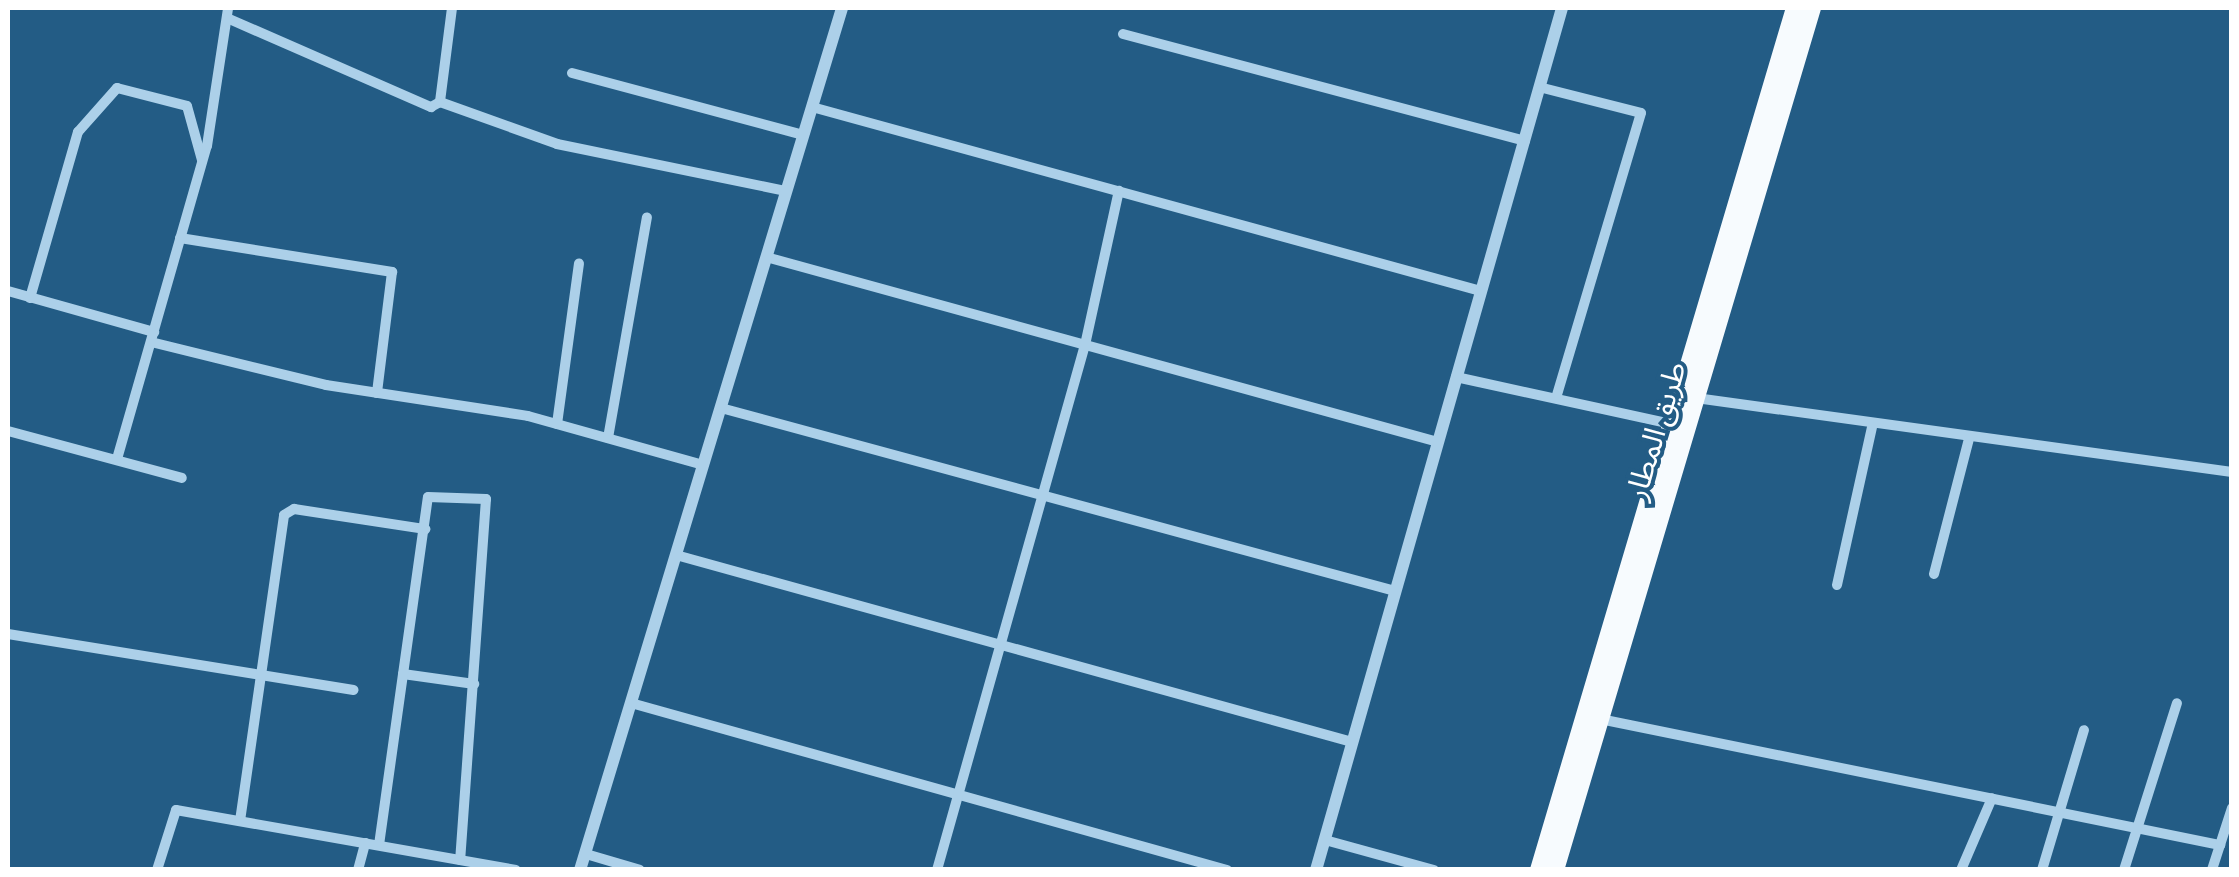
<!DOCTYPE html>
<html>
<head>
<meta charset="utf-8">
<style>
	body { margin:0 }
	#map { position:relative; width:2239px; height:877px; overflow:hidden; background:#235c85; font-family:"Sofia Sans Condensed","Noto Sans Arabic",sans-serif }
	div>[style] { position:absolute }
	[style*='--x'] { left:calc(var(--x)*1px); top:calc(var(--y)*1px); width:calc(var(--w)*1px); rotate:calc(var(--a)*1deg) }
	.minor>* { height:10px; margin:-5px; padding:0 5px; transform-origin:5px; border-radius:5px; background:#acd0e9 }
	.tertiary>* { height:12px; margin:-6px; padding:0 6px; transform-origin:6px; border-radius:6px; background:#acd0e9 }
	.trunk>* { height:18px; margin:-9px; padding:0 9px; transform-origin:9px; border-radius:9px; background:#f7fbfe }
	span { translate:-50% -50%; white-space:nowrap; text-align:center; line-height:1.15; -webkit-text-stroke:8px #235c85; paint-order:stroke }
	.street-label { font-size:30px; color:#fff }
	.frame { position:absolute; inset:0; border:10px solid #fff; pointer-events:none }
</style>
</head>
<body>
<div id="map">
	<div class="minor">
		<div style="--x:452;--y:8;--w:95;--a:97.3"></div>
		<div style="--x:440;--y:102;--w:124;--a:19.7"></div>
		<div style="--x:557;--y:144;--w:234;--a:11.6"></div>
		<div style="--x:227;--y:18;--w:223;--a:23.6"></div>
		<div style="--x:431;--y:107;--w:10;--a:-29"></div>
		<div style="--x:1123;--y:34;--w:416;--a:14.9"></div>
		<div style="--x:572;--y:73;--w:239;--a:15"></div>
		<div style="--x:1539;--y:87;--w:105;--a:14.3"></div>
		<div style="--x:1641;--y:113;--w:297;--a:106.6"></div>
		<div style="--x:812;--y:107;--w:694;--a:15.38"></div>
		<div style="--x:180;--y:238;--w:215;--a:9.1"></div>
		<div style="--x:392;--y:272;--w:122;--a:97.1"></div>
		<div style="--x:766;--y:257;--w:697;--a:15.39"></div>
		<div style="--x:8;--y:291;--w:152;--a:15.7"></div>
		<div style="--x:30;--y:298;--w:173;--a:-73.9"></div>
		<div style="--x:78;--y:132;--w:59;--a:-48.4"></div>
		<div style="--x:117;--y:88;--w:72;--a:14.4"></div>
		<div style="--x:187;--y:106;--w:56;--a:74.5"></div>
		<div style="--x:151;--y:342;--w:180;--a:13.8"></div>
		<div style="--x:326;--y:385;--w:204;--a:8.7"></div>
		<div style="--x:528;--y:416;--w:182;--a:15.6"></div>
		<div style="--x:1456;--y:377;--w:221;--a:12.3"></div>
		<div style="--x:1696;--y:398;--w:541;--a:7.86"></div>
		<div style="--x:721;--y:408;--w:698;--a:15.19"></div>
		<div style="--x:557;--y:424;--w:162;--a:-82.2"></div>
		<div style="--x:8;--y:431;--w:180;--a:15.1"></div>
		<div style="--x:608;--y:438;--w:224;--a:-80"></div>
		<div style="--x:117;--y:459;--w:326;--a:-74"></div>
		<div style="--x:207;--y:146;--w:140;--a:-81.3"></div>
		<div style="--x:676;--y:555;--w:701;--a:15.46"></div>
		<div style="--x:1934;--y:574;--w:139;--a:-75.5"></div>
		<div style="--x:1837;--y:585;--w:162;--a:-77.5"></div>
		<div style="--x:8;--y:634;--w:350;--a:9.2"></div>
		<div style="--x:403;--y:674;--w:72;--a:8"></div>
		<div style="--x:631;--y:703;--w:619;--a:15.65"></div>
		<div style="--x:1600;--y:719;--w:633;--a:11.49"></div>
		<div style="--x:2220;--y:845;--w:26;--a:108"></div>
		<div style="--x:240;--y:821;--w:309;--a:-81.8"></div>
		<div style="--x:284;--y:515;--w:12;--a:-31"></div>
		<div style="--x:294;--y:509;--w:133;--a:8.7"></div>
		<div style="--x:1325;--y:840;--w:113;--a:15.4"></div>
		<div style="--x:379;--y:845;--w:351;--a:-82"></div>
		<div style="--x:428;--y:497;--w:58;--a:2"></div>
		<div style="--x:486;--y:499;--w:362;--a:94.1"></div>
		<div style="--x:2220;--y:845;--w:39;--a:-72"></div>
		<div style="--x:586;--y:854;--w:56;--a:16.5"></div>
		<div style="--x:157;--y:870;--w:63;--a:-72.4"></div>
		<div style="--x:176;--y:810;--w:345;--a:10"></div>
		<div style="--x:358;--y:870;--w:28;--a:-75"></div>
		<div style="--x:937;--y:870;--w:545;--a:-74.26"></div>
		<div style="--x:1085;--y:345;--w:158;--a:-77.6"></div>
		<div style="--x:1961;--y:870;--w:78;--a:-66.7"></div>
		<div style="--x:2042;--y:870;--w:146;--a:-73.3"></div>
		<div style="--x:2124;--y:870;--w:175;--a:-72.4"></div>
	</div>
	<div class="tertiary">
		<div style="--x:580;--y:870;--w:901;--a:-73.09"></div>
		<div style="--x:1316;--y:870;--w:896;--a:-74.07"></div>
	</div>
	<div class="trunk">
		<div style="--x:1539;--y:870;--w:899;--a:-73.46"></div>
		<div style="--x:1555;--y:870;--w:899;--a:-73.4"></div>
	</div>
	<div class="street-label">
		<span style="left:1657px;top:431px;rotate:-73deg">طريق المطار</span>
	</div>
	<div class="frame"></div>
</div>
</body>
</html>
